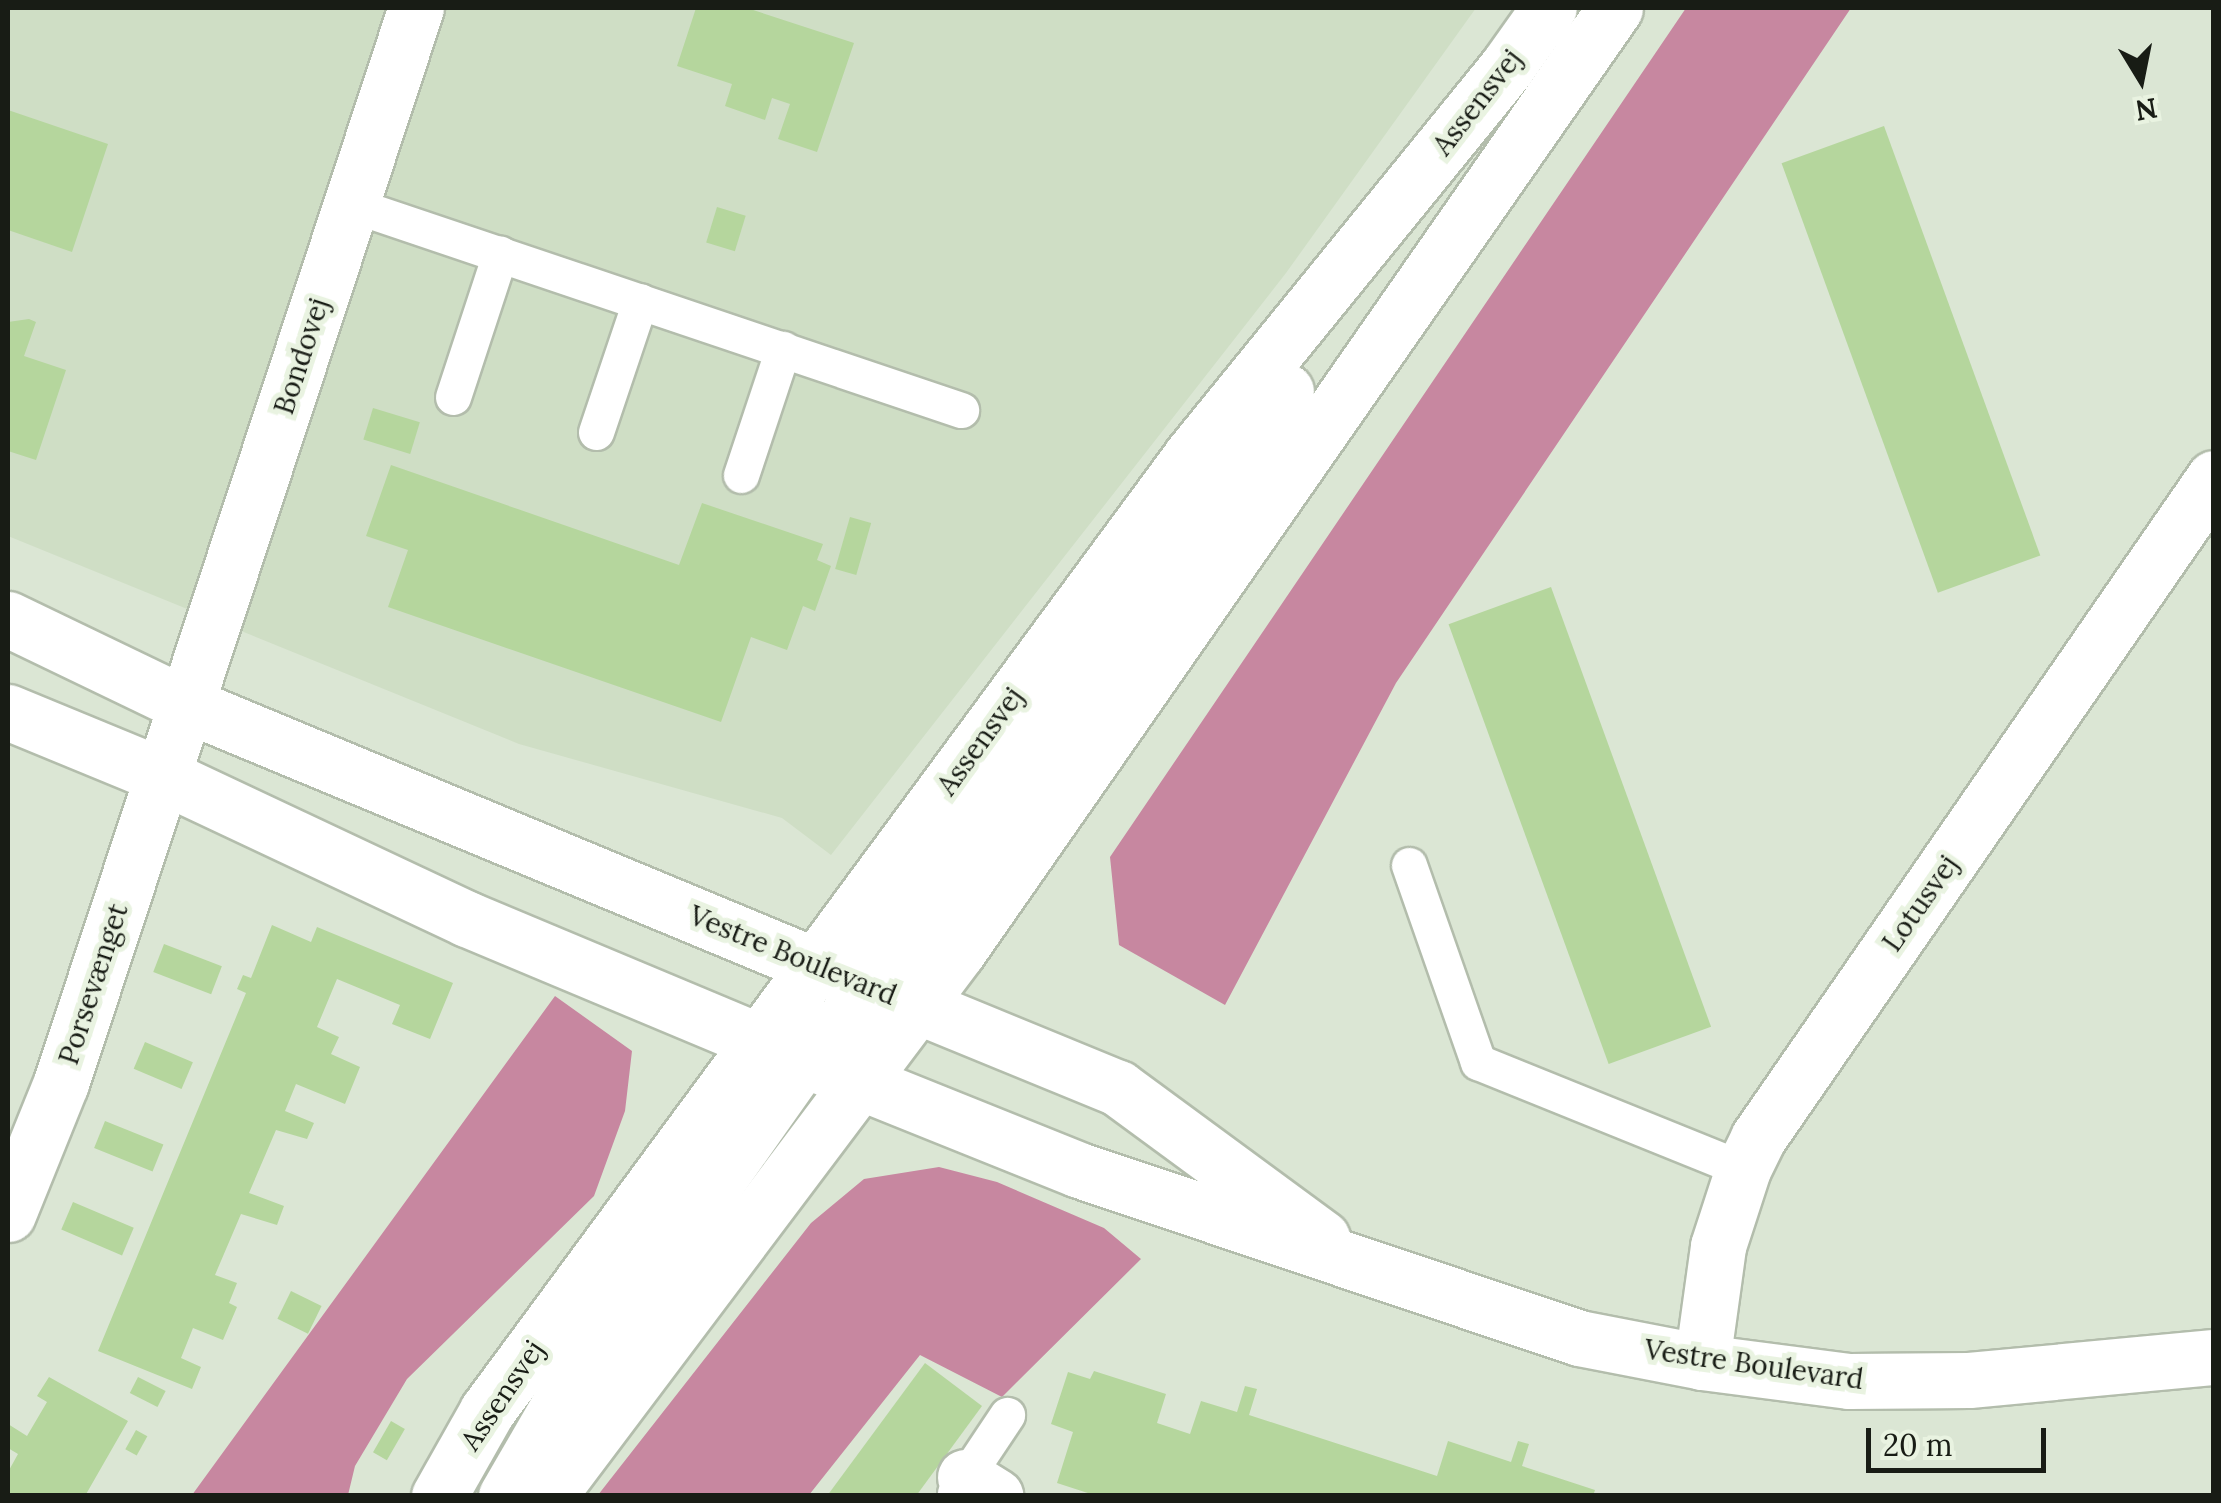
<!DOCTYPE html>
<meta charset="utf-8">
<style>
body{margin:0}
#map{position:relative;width:2221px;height:1503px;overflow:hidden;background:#dbe6d4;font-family:Lora,serif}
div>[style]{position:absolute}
.built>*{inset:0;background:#cfdec5}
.forest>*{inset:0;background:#c787a0}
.building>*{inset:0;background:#b5d69d;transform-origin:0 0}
.roads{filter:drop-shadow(2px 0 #b3bdac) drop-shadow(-2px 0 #b3bdac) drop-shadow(0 2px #b3bdac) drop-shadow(0 -2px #b3bdac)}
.lane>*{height:35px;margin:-17.5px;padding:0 17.5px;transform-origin:17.5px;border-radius:17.5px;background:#fff}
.street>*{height:55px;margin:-27.5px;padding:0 27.5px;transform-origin:27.5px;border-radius:27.5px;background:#fff}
.secondary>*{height:55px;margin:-27.5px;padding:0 27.5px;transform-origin:27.5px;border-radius:27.5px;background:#fff}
span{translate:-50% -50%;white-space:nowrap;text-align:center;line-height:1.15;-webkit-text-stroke:10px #e9f3e1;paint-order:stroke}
.street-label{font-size:28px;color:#181c15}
.frame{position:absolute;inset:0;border:10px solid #181c15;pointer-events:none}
.north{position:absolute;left:2091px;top:30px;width:100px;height:100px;-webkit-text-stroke:8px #e9f3e1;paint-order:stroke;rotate:170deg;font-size:28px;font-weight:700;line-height:40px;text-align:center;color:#181c15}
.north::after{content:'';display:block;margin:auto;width:35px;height:45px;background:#181c15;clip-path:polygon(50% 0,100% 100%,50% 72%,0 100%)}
.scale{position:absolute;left:1866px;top:1428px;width:180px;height:45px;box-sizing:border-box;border:5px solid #181c15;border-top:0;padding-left:12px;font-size:30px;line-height:35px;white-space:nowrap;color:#181c15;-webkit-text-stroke:8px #e9f3e1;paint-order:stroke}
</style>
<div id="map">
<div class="built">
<div style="clip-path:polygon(8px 8px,1476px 8px,1286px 273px,831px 855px,782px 818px,519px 744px,8px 536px)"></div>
</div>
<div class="forest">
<div style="clip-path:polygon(1686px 8px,1851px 8px,1396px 683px,1225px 1005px,1119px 945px,1110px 857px)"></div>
<div style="clip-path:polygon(555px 996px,632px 1051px,625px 1111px,594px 1196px,407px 1379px,355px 1466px,348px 1495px,192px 1495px)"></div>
<div style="clip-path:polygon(939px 1167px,997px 1182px,1104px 1228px,1141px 1259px,1002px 1397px,920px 1355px,809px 1495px,598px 1495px,811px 1223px,864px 1179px)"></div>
</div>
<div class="building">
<div style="clip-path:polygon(696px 8px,747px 8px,854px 43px,817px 152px,778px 139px,790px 104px,772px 98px,765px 120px,725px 106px,732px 84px,677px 66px)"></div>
<div style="clip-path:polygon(8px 110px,108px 144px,72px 252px,8px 230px)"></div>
<div style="left:1884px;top:126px;width:457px;height:109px;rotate:70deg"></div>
<div style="left:717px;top:207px;width:30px;height:37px;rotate:17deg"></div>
<div style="clip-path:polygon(29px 319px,36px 322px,24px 356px,66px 370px,36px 460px,8px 451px,8px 322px)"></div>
<div style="left:373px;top:408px;width:49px;height:33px;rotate:17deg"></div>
<div style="clip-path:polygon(391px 465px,679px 565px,702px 503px,823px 544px,817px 560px,831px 566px,815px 611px,803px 606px,787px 650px,751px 637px,721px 722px,388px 607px,408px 550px,366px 536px)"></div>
<div style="left:850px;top:517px;width:22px;height:54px;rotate:16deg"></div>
<div style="left:1551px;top:587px;width:468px;height:109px;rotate:70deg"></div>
<div style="clip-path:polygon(272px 925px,311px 942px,317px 927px,453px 983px,430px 1039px,392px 1024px,400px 1005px,337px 979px,317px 1027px,339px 1037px,331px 1054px,360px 1067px,345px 1104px,296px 1084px,285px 1111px,314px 1123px,307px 1139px,276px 1130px,249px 1193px,284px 1206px,277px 1225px,241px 1214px,215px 1275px,237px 1283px,229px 1303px,237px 1307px,223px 1340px,193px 1328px,181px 1358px,201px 1367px,192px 1389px,98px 1351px,246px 993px,237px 989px,243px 975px,251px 978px)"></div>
<div style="left:164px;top:944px;width:62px;height:30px;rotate:21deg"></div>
<div style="left:145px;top:1042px;width:52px;height:29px;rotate:23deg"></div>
<div style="left:105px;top:1121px;width:63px;height:29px;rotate:22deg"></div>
<div style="left:73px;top:1202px;width:66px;height:30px;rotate:23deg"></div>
<div style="left:291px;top:1291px;width:34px;height:31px;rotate:26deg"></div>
<div style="clip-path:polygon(925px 1363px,982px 1406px,916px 1496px,827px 1496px)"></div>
<div style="clip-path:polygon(1094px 1371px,1166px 1394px,1157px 1423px,1190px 1434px,1201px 1401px,1237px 1412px,1245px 1386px,1257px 1389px,1249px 1415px,1437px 1476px,1448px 1441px,1511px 1462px,1518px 1441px,1529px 1444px,1522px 1466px,1595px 1490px,1593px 1496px,1097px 1496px,1057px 1483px,1073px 1432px,1051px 1424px,1068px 1372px,1090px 1379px)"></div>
<div style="clip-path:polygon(49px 1377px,128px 1421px,85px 1496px,8px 1496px,8px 1472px,18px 1454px,8px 1448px,8px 1424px,27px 1436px,47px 1402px,37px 1396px)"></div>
<div style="left:138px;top:1377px;width:31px;height:18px;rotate:27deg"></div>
<div style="left:391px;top:1421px;width:16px;height:36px;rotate:30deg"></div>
<div style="left:136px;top:1430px;width:13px;height:22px;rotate:29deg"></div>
</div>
<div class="roads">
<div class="lane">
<div style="left:350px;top:204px;width:645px;rotate:18.63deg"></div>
<div style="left:453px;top:397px;width:151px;rotate:-71.8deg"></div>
<div style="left:596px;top:432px;width:138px;rotate:-71.4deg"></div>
<div style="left:741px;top:475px;width:133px;rotate:-71.6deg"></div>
<div style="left:1409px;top:865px;width:209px;rotate:70.7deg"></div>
<div style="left:1478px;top:1062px;width:286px;rotate:22deg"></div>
<div style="left:955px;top:1493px;width:94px;rotate:-56.3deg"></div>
</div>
<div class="street">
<div style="left:8px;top:619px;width:196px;rotate:25.7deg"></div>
<div style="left:185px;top:704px;width:681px;rotate:22.54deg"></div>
<div style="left:8px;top:712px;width:165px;rotate:22.4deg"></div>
<div style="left:161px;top:775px;width:338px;rotate:25.2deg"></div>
<div style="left:467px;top:919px;width:316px;rotate:22.7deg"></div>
<div style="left:8px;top:1214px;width:141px;rotate:-68deg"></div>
<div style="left:61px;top:1083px;width:1132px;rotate:-71.73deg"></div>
<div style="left:1702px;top:1362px;width:117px;rotate:-82.1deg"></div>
<div style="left:1718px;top:1246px;width:81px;rotate:-72deg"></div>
<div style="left:1743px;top:1169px;width:34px;rotate:-64deg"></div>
<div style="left:1758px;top:1138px;width:802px;rotate:-55.36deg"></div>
<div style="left:965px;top:1477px;width:36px;rotate:32deg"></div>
</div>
<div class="secondary">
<div style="left:886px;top:993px;width:251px;rotate:22.3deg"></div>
<div style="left:1118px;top:1088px;width:253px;rotate:36.3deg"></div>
<div style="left:758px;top:1041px;width:346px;rotate:21.9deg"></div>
<div style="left:1079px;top:1170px;width:527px;rotate:18.57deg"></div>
<div style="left:1579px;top:1338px;width:125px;rotate:11deg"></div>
<div style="left:1702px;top:1362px;width:148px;rotate:7.4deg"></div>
<div style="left:1849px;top:1381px;width:120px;rotate:-0.5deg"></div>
<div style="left:1969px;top:1380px;width:246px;rotate:-5.4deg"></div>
<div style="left:859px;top:1081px;width:25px;rotate:-119deg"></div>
<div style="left:847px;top:1059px;width:49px;rotate:-86.5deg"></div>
<div style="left:850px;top:1010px;width:757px;rotate:-54.84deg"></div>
<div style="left:439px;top:1496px;width:98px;rotate:-60.5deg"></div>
<div style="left:487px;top:1411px;width:1186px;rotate:-53.6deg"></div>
<div style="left:1191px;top:456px;width:501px;rotate:-50.91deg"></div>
<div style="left:1507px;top:67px;width:72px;rotate:-54.6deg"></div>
<div style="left:506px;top:1496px;width:102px;rotate:-59.9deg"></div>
<div style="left:557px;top:1408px;width:464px;rotate:-54.8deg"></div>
<div style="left:548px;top:1496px;width:682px;rotate:-53.05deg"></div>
<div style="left:958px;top:951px;width:1149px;rotate:-55.13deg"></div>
</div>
</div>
<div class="street-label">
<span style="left:1477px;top:102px;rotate:-52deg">Assensvej</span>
<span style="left:301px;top:356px;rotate:-72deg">Bondovej</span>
<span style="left:980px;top:741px;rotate:-54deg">Assensvej</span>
<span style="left:1920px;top:903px;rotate:-55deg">Lotusvej</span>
<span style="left:793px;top:955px;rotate:22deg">Vestre Boulevard</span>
<span style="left:93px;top:984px;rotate:-72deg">Porsevænget</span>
<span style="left:1754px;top:1364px;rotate:8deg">Vestre Boulevard</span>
<span style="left:502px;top:1395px;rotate:-56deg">Assensvej</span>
</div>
<div class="frame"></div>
<div class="north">N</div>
<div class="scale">20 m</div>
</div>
